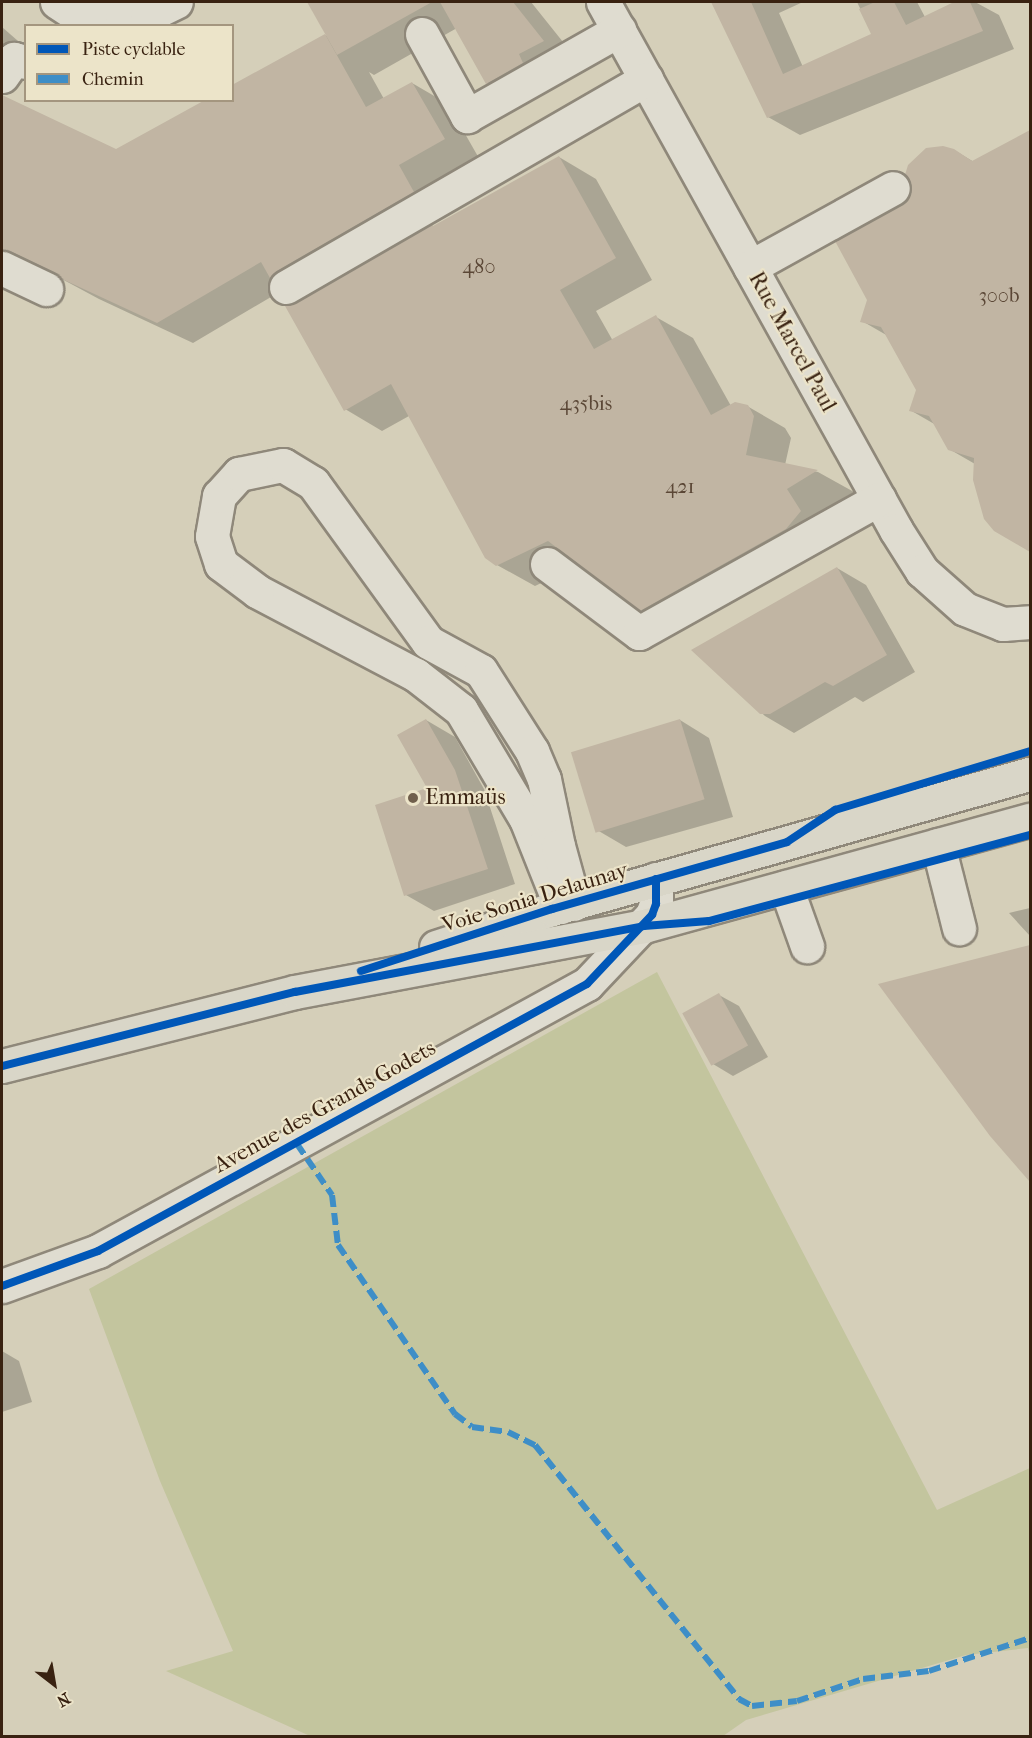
<!DOCTYPE html>
<meta charset="utf-8">
<style>
body{margin:0}
#map{position:relative;width:1032px;height:1738px;overflow:hidden;background:#d5cfb9;font-family:"IM FELL French Canon",serif}
div>[style]{position:absolute}
.green>*{inset:0;background:#c3c59e}
.shadow>*{inset:0;background:#0003}
.building>*{inset:0;background:#c1b5a3;transform-origin:0 0}
.roads{filter:drop-shadow(2px 0 #8f887a) drop-shadow(-2px 0 #8f887a) drop-shadow(0 2px #8f887a) drop-shadow(0 -2px #8f887a)}
.minor>*{height:33px;margin:-16.5px;padding:0 16.5px;transform-origin:16.5px;border-radius:16.5px;background:#dfdcd0}
.major>*{height:33px;margin:-16.5px;padding:0 16.5px;transform-origin:16.5px;border-radius:16.5px;background:#d9d6c8}
.quiet>*{height:6px;margin-top:-3px;transform-origin:0;background:repeating-linear-gradient(90deg,#3e8ec7 0 12px,transparent 0 18px)}
.cycleway>*{height:8px;margin:-4px;padding:0 4px;transform-origin:4px;border-radius:4px;background:#0057b8}
.dots>*{width:16px;height:16px;translate:-50% -50%;box-sizing:border-box;border:3px solid #ece4c9;border-radius:50%}
span{translate:-50% -50%;white-space:nowrap;text-align:center;line-height:1.15;-webkit-text-stroke:4.5px #ece4c9;paint-order:stroke}
.number-label{font-size:20px;color:#5b4736}
.number-label span{-webkit-text-stroke-width:0}
.street-label{font-size:22px;color:#392211}
.poi-label{font-size:22px;color:#392211}
.left{translate:0 -50%;text-align:left}
.frame{position:absolute;inset:0;border:3px solid #392211;pointer-events:none}
.legend{position:absolute;left:24px;top:24px;width:210px;height:78px;box-sizing:border-box;background:#ece4c9;border:2px solid #a4967f;margin:0;padding:8px 10px;list-style:none;font-size:18px;color:#392211}
.legend li{display:flex;align-items:center;gap:12px;height:30px}
.legend b{width:30px;border:2px solid #a4967f}
.north{position:absolute;left:24px;top:1654px;width:60px;height:60px;-webkit-text-stroke:4px #ece4c9;paint-order:stroke;rotate:149deg;font-size:16px;font-weight:700;line-height:24px;text-align:center;color:#392211}
.north::after{content:'';display:block;margin:auto;width:21px;height:27px;background:#392211;clip-path:polygon(50% 0,100% 100%,50% 72%,0 100%)}
</style>
<div id="map">
<div class="green">
<div style="clip-path:polygon(657px 972px,937px 1510px,1030px 1468px,1030px 1656px,1028px 1648px,966px 1655px,746px 1720px,723px 1736px,310px 1736px,166px 1671px,233px 1651px,160px 1481px,89px 1289px)"></div>
</div>
<div class="shadow">
<div style="clip-path:polygon(310px 2px,531px 2px,579px 62px,554px 75px,559px 83px,523px 103px,487px 83px,457px 28px,374px 75px,369px 72px,384px 99px,412px 83px,448px 104px,480px 160px,306px 297px,288px 287px,193px 343px,99px 299px,47px 271px,34px 270px,2px 255px,2px 96px,116px 151px,232px 100px,325px 35px,330px 38px)"></div>
<div style="clip-path:polygon(713px 2px,803px 2px,779px 13px,803px 67px,873px 35px,857px 2px,917px 2px,925px 17px,958px 2px,975px 2px,999px 15px,1014px 49px,800px 135px,768px 117px)"></div>
<div style="clip-path:polygon(2px 27px,26px 48px,2px 80px)"></div>
<div style="clip-path:polygon(1030px 131px,1030px 551px,995px 530px,975px 464px,949px 449px,936px 425px,910px 410px,917px 390px,888px 336px,862px 321px,910px 199px,954px 150px,974px 162px)"></div>
<div style="clip-path:polygon(559px 157px,596px 179px,652px 280px,596px 311px,613px 341px,656px 317px,693px 338px,731px 406px,747px 406px,785px 428px,791px 438px,785px 465px,818px 472px,854px 492px,824px 510px,837px 533px,823px 550px,679px 631px,641px 609px,581px 564px,535px 586px,497px 565px,409px 416px,382px 431px,345px 409px,296px 305px)"></div>
<div style="clip-path:polygon(837px 568px,866px 585px,915px 672px,863px 702px,855px 697px,794px 733px,765px 716px,693px 651px)"></div>
<div style="clip-path:polygon(426px 720px,455px 737px,484px 789px,515px 884px,434px 911px,406px 895px,429px 789px)"></div>
<div style="clip-path:polygon(680px 720px,709px 738px,733px 817px,626px 847px,597px 830px)"></div>
<div style="clip-path:polygon(1030px 908px,1030px 936px,1009px 913px)"></div>
<div style="clip-path:polygon(1030px 947px,1030px 1180px,991px 1135px,881px 985px)"></div>
<div style="clip-path:polygon(719px 995px,739px 1006px,768px 1057px,733px 1076px,713px 1064px)"></div>
<div style="clip-path:polygon(2px 1351px,19px 1361px,32px 1402px,2px 1412px)"></div>
</div>
<div class="building">
<div style="clip-path:polygon(307px 2px,432px 2px,337px 55px)"></div>
<div style="clip-path:polygon(440px 2px,513px 2px,544px 41px,519px 54px,523px 63px,486px 84px)"></div>
<div style="clip-path:polygon(711px 2px,751px 2px,783px 74px,871px 34px,859px 9px,875px 2px,894px 2px,906px 25px,954px 2px,970px 2px,983px 31px,767px 118px)"></div>
<div style="clip-path:polygon(325px 34px,366px 107px,412px 82px,445px 139px,399px 165px,414px 192px,277px 271px,270px 278px,261px 262px,157px 323px,62px 279px,54px 272px,10px 251px,2px 249px,2px 95px,116px 149px,205px 100px,232px 100px,232px 85px)"></div>
<div style="clip-path:polygon(1030px 130px,1030px 552px,994px 531px,984px 519px,973px 480px,974px 458px,948px 450px,929px 416px,909px 411px,916px 390px,881px 327px,860px 322px,867px 300px,835px 241px,909px 198px,912px 188px,905px 175px,908px 165px,926px 148px,943px 146px,954px 149px,972px 161px)"></div>
<div style="clip-path:polygon(559px 156px,616px 258px,560px 290px,594px 349px,656px 315px,711px 415px,735px 402px,748px 405px,754px 416px,746px 455px,818px 470px,787px 489px,801px 511px,786px 529px,640px 611px,548px 541px,496px 566px,485px 558px,391px 384px,344px 411px,285px 306px,295px 303px,432px 224px,433px 226px)"></div>
<div style="clip-path:polygon(837px 567px,887px 655px,833px 686px,825px 682px,770px 714px,760px 714px,691px 650px)"></div>
<div style="clip-path:polygon(426px 719px,455px 770px,488px 869px,404px 896px,375px 805px,427px 788px,397px 735px)"></div>
<div style="left:680px;top:719px;width:84px;height:114px;rotate:73deg"></div>
<div style="clip-path:polygon(1030px 945px,1030px 1182px,990px 1136px,878px 984px)"></div>
<div style="left:719px;top:993px;width:60px;height:42px;rotate:61deg"></div>
</div>
<div class="roads">
<div class="minor">
<div style="left:57px;top:2px;width:20px;rotate:33deg"></div>
<div style="left:74px;top:13px;width:48px;rotate:7.1deg"></div>
<div style="left:122px;top:19px;width:25px;rotate:-7deg"></div>
<div style="left:147px;top:16px;width:32px;rotate:-26deg"></div>
<div style="left:603px;top:2px;width:604px;rotate:60.97deg"></div>
<div style="left:896px;top:530px;width:49px;rotate:57.6deg"></div>
<div style="left:922px;top:571px;width:57px;rotate:41.5deg"></div>
<div style="left:965px;top:609px;width:41px;rotate:21.5deg"></div>
<div style="left:1003px;top:624px;width:27px;rotate:-4deg"></div>
<div style="left:422px;top:34px;width:94px;rotate:61.2deg"></div>
<div style="left:467px;top:116px;width:175px;rotate:-29.5deg"></div>
<div style="left:2px;top:76px;width:21px;rotate:-55deg"></div>
<div style="left:14px;top:59px;width:12px;rotate:14deg"></div>
<div style="left:750px;top:267px;width:163px;rotate:-28.9deg"></div>
<div style="left:2px;top:268px;width:49px;rotate:25.5deg"></div>
<div style="left:286px;top:287px;width:416px;rotate:-30deg"></div>
<div style="left:547px;top:564px;width:115px;rotate:36.9deg"></div>
<div style="left:639px;top:633px;width:275px;rotate:-29.2deg"></div>
<div style="left:938px;top:845px;width:86px;rotate:75.8deg"></div>
<div style="left:786px;top:887px;width:63px;rotate:70.4deg"></div>
<div style="left:561px;top:907px;width:95px;rotate:-111.7deg"></div>
<div style="left:526px;top:819px;width:127px;rotate:-120.8deg"></div>
<div style="left:461px;top:710px;width:57px;rotate:-142.1deg"></div>
<div style="left:416px;top:675px;width:180px;rotate:-152.2deg"></div>
<div style="left:257px;top:591px;width:45px;rotate:-143.1deg"></div>
<div style="left:221px;top:564px;width:29px;rotate:-108deg"></div>
<div style="left:212px;top:536px;width:41px;rotate:-80.1deg"></div>
<div style="left:219px;top:496px;width:30px;rotate:-48deg"></div>
<div style="left:239px;top:474px;width:45px;rotate:-11.6deg"></div>
<div style="left:283px;top:465px;width:35px;rotate:31deg"></div>
<div style="left:313px;top:483px;width:196px;rotate:54.1deg"></div>
<div style="left:428px;top:642px;width:60px;rotate:28.7deg"></div>
<div style="left:481px;top:671px;width:95px;rotate:57.5deg"></div>
<div style="left:532px;top:751px;width:30px;rotate:67deg"></div>
<div style="left:544px;top:779px;width:68px;rotate:78.2deg"></div>
<div style="left:558px;top:846px;width:60px;rotate:74.6deg"></div>
<div style="left:2px;top:1286px;width:102px;rotate:-20deg"></div>
<div style="left:98px;top:1251px;width:557px;rotate:-28.64deg"></div>
<div style="left:587px;top:984px;width:95px;rotate:-46.7deg"></div>
<div style="left:652px;top:915px;width:12px;rotate:-70deg"></div>
<div style="left:656px;top:904px;width:25px;rotate:-90deg"></div>
</div>
<div class="major">
<div style="left:436px;top:947px;width:122px;rotate:-18.1deg"></div>
<div style="left:552px;top:909px;width:497px;rotate:-15.8deg"></div>
<div style="left:2px;top:1066px;width:302px;rotate:-14.2deg"></div>
<div style="left:295px;top:992px;width:355px;rotate:-10.7deg"></div>
<div style="left:644px;top:926px;width:400px;rotate:-15.4deg"></div>
</div>
</div>
<div class="quiet">
<div style="left:297px;top:1144px;width:62px;rotate:55.5deg"></div>
<div style="left:332px;top:1195px;width:50px;rotate:83.2deg"></div>
<div style="left:338px;top:1245px;width:206px;rotate:55.3deg"></div>
<div style="left:455px;top:1414px;width:21px;rotate:37deg"></div>
<div style="left:472px;top:1427px;width:36px;rotate:8deg"></div>
<div style="left:508px;top:1432px;width:30px;rotate:26deg"></div>
<div style="left:535px;top:1445px;width:326px;rotate:51.2deg"></div>
<div style="left:739px;top:1699px;width:15px;rotate:28deg"></div>
<div style="left:752px;top:1706px;width:45px;rotate:-6.3deg"></div>
<div style="left:797px;top:1701px;width:70px;rotate:-18.4deg"></div>
<div style="left:863px;top:1679px;width:66px;rotate:-6.9deg"></div>
<div style="left:929px;top:1671px;width:106px;rotate:-18.1deg"></div>
</div>
<div class="cycleway">
<div style="left:361px;top:971px;width:201px;rotate:-18deg"></div>
<div style="left:552px;top:909px;width:244px;rotate:-15.9deg"></div>
<div style="left:787px;top:842px;width:58px;rotate:-33.7deg"></div>
<div style="left:835px;top:810px;width:204px;rotate:-16.8deg"></div>
<div style="left:2px;top:1066px;width:302px;rotate:-14.2deg"></div>
<div style="left:295px;top:992px;width:355px;rotate:-10.7deg"></div>
<div style="left:644px;top:926px;width:65px;rotate:-4.4deg"></div>
<div style="left:709px;top:921px;width:332px;rotate:-15deg"></div>
<div style="left:2px;top:1286px;width:102px;rotate:-20deg"></div>
<div style="left:98px;top:1251px;width:557px;rotate:-28.64deg"></div>
<div style="left:587px;top:984px;width:95px;rotate:-46.7deg"></div>
<div style="left:652px;top:915px;width:12px;rotate:-70deg"></div>
<div style="left:656px;top:904px;width:25px;rotate:-90deg"></div>
</div>
<div class="dots">
<div style="left:413px;top:798px;background:#705f4c"></div>
</div>
<div class="number-label">
<span style="left:479px;top:266px">480</span>
<span style="left:999px;top:295px">300b</span>
<span style="left:586px;top:403px">435bis</span>
<span style="left:680px;top:486px">421</span>
</div>
<div class="street-label">
<span style="left:792px;top:342px;rotate:61deg">Rue Marcel Paul</span>
<span style="left:535px;top:898px;rotate:-17deg">Voie Sonia Delaunay</span>
<span style="left:325px;top:1107px;rotate:-29deg">Avenue des Grands Godets</span>
</div>
<div class="poi-label">
<span class="left" style="left:425px;top:798px">Emmaüs</span>
</div>
<div class="frame"></div>
<ul class="legend">
<li><b style="height:8px;background:#0057b8"></b>Piste cyclable</li>
<li><b style="height:8px;background:#3e8ec7"></b>Chemin</li>
</ul>
<div class="north">N</div>
</div>
